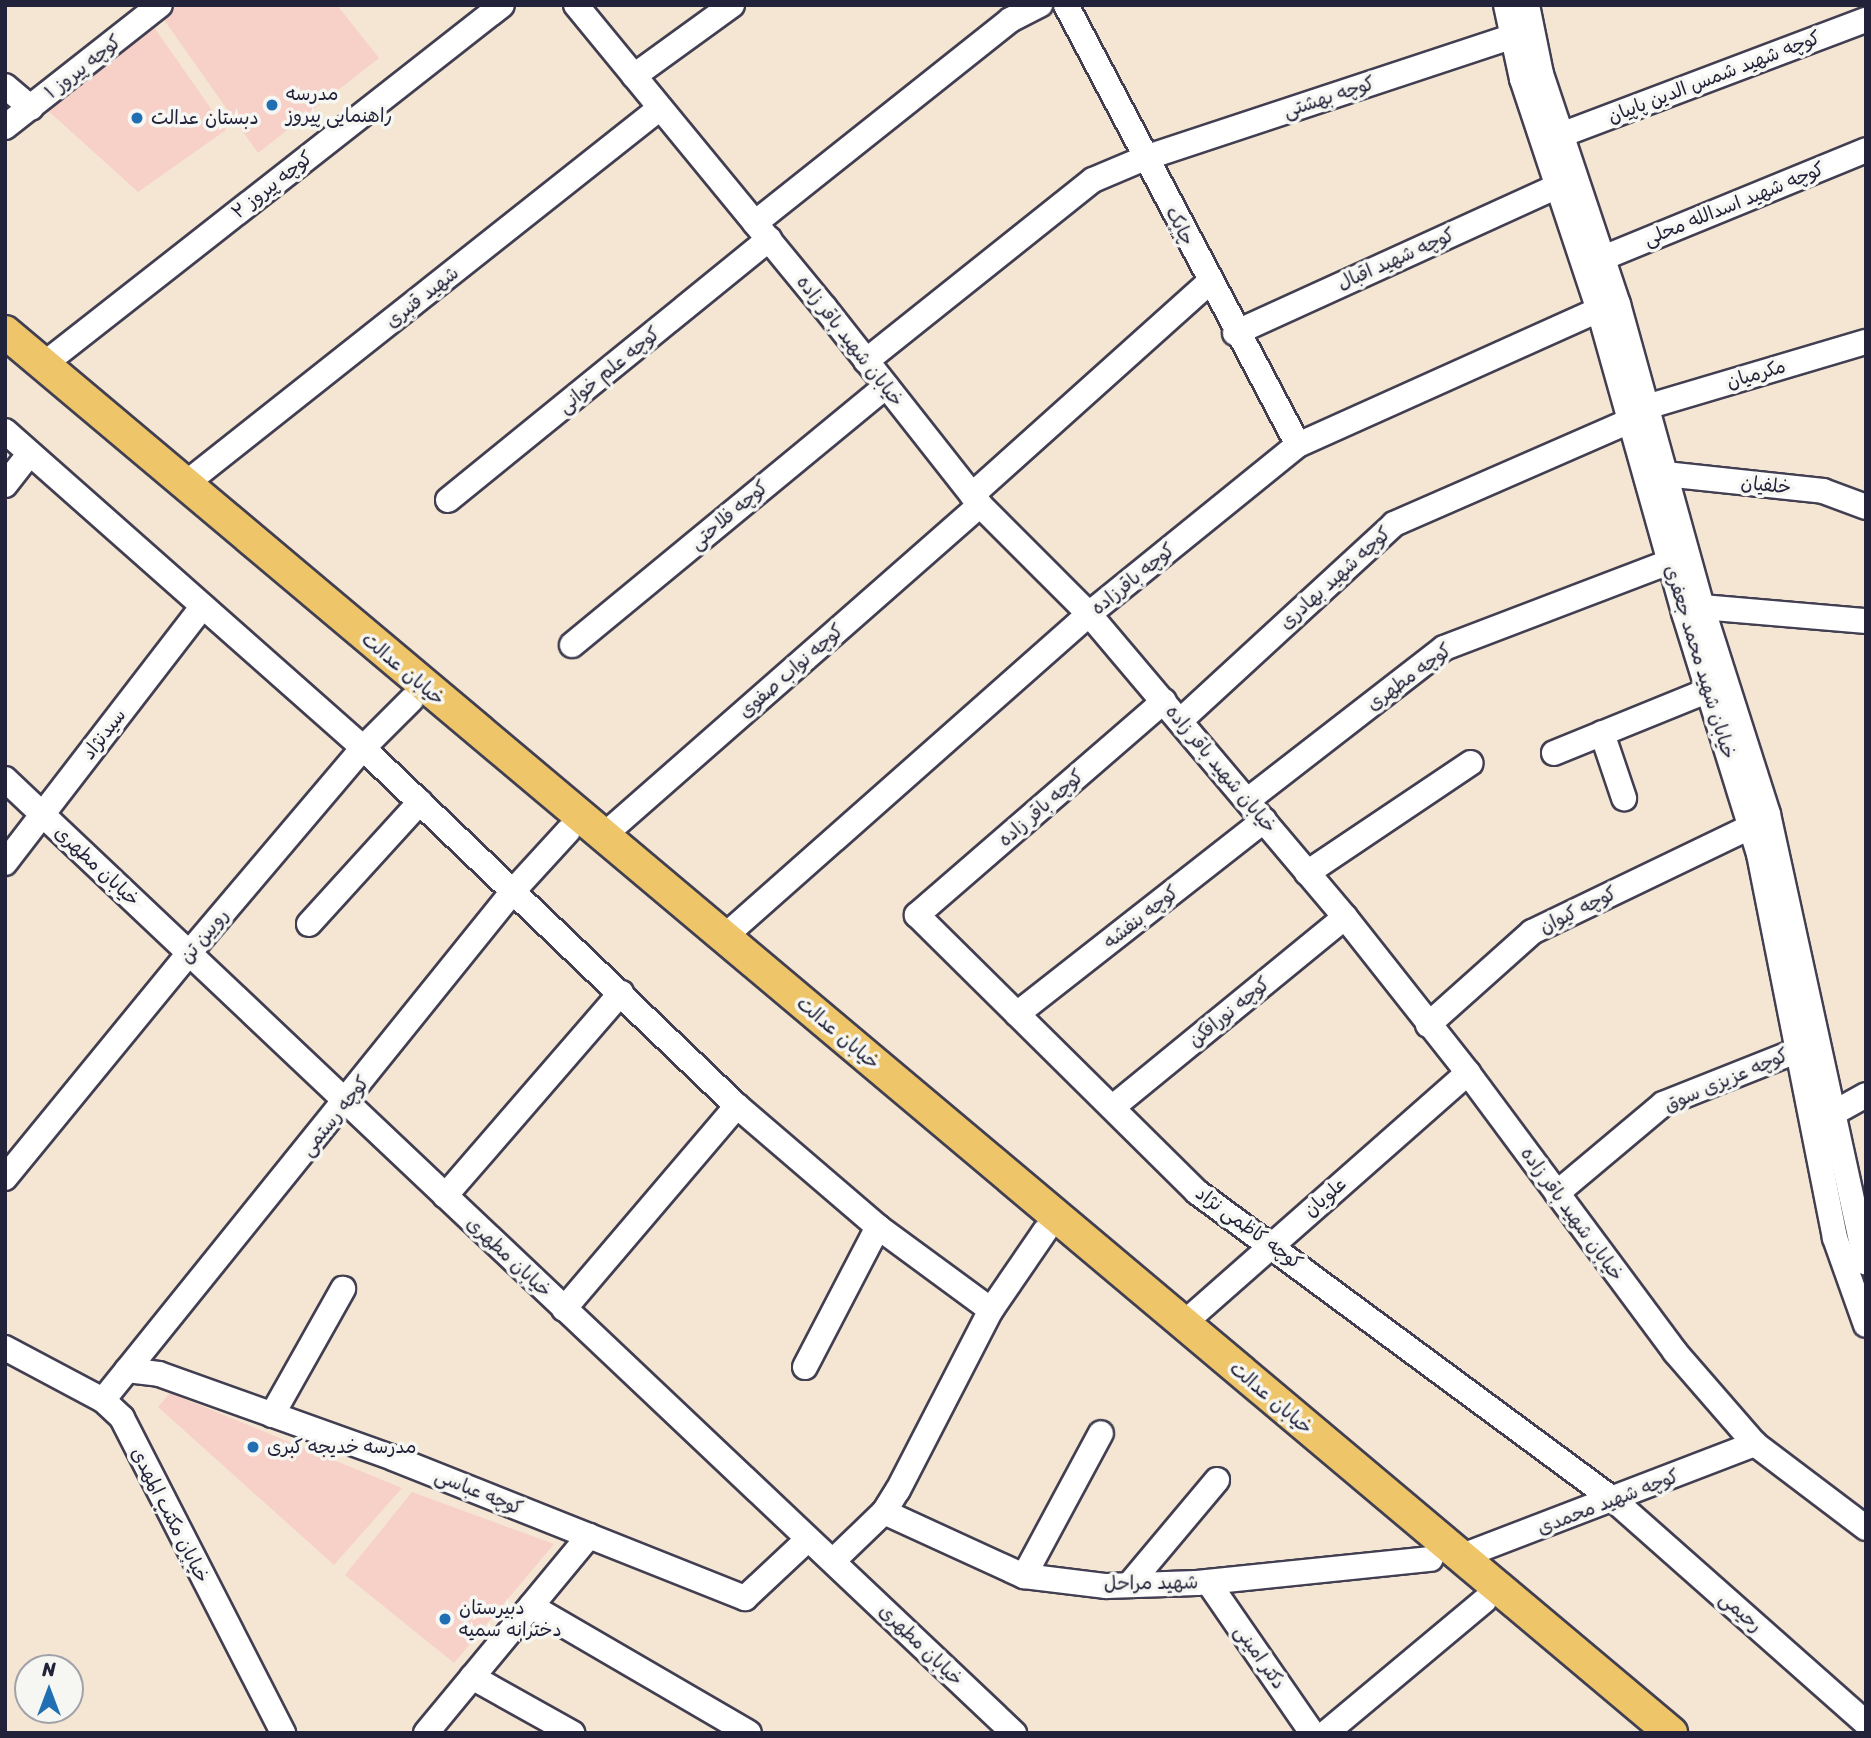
<!DOCTYPE html>
<meta charset="utf-8">
<style>
body{margin:0}
#map{position:relative;width:1871px;height:1738px;overflow:hidden;background:#f4e6d2;font-family:Sriracha,"Playpen Sans Arabic",sans-serif}
div>[style]{position:absolute}
.built>*{inset:0;background:#f7d1c8}
.roads{filter:drop-shadow(2px 0 #423f52) drop-shadow(-2px 0 #423f52) drop-shadow(0 2px #423f52) drop-shadow(0 -2px #423f52)}
.minor>*{height:24px;margin:-12px;padding:0 12px;transform-origin:12px;border-radius:12px;background:#fff}
.major>*{height:32px;margin:-16px;padding:0 16px;transform-origin:16px;border-radius:16px;background:#eec569}
.dots>*{width:19px;height:19px;translate:-50% -50%;box-sizing:border-box;border:4px solid #f6f6f2;border-radius:50%}
span{translate:-50% -50%;white-space:nowrap;text-align:center;line-height:1.15;-webkit-text-stroke:7px #f6f6f2;paint-order:stroke}
.street-label{font-size:19px;color:#22223b}
.poi-label{font-size:19px;color:#22223b}
.left{translate:0 -50%;text-align:left}
.frame{position:absolute;inset:0;border:7px solid #22223b;pointer-events:none}
.north{position:absolute;left:14px;top:1654px;width:70px;height:70px;box-sizing:border-box;background:#f6f6f2;border:2px solid #a1a1a9;border-radius:50%;rotate:0deg;font-size:19px;font-weight:700;line-height:28px;text-align:center;color:#22223b}
.north::after{content:'';display:block;margin:auto;width:24px;height:32px;background:#1f6fb2;clip-path:polygon(50% 0,100% 100%,50% 72%,0 100%)}
</style>
<div id="map">
<div class="built">
<div style="clip-path:polygon(177px 5px,337px 5px,379px 58px,258px 153px,162px 17px)"></div>
<div style="clip-path:polygon(151px 23px,226px 130px,138px 192px,44px 107px)"></div>
<div style="clip-path:polygon(170px 1393px,402px 1488px,334px 1565px,158px 1407px)"></div>
<div style="clip-path:polygon(412px 1492px,554px 1544px,454px 1663px,345px 1575px)"></div>
</div>
<div class="roads">
<div class="minor">
<div style="left:576px;top:5px;width:392px;rotate:50.6deg"></div>
<div style="left:825px;top:308px;width:251px;rotate:51.8deg"></div>
<div style="left:980px;top:505px;width:154px;rotate:45deg"></div>
<div style="left:1089px;top:614px;width:397px;rotate:49.8deg"></div>
<div style="left:1345px;top:917px;width:199px;rotate:51.7deg"></div>
<div style="left:1468px;top:1073px;width:347px;rotate:53.4deg"></div>
<div style="left:1675px;top:1352px;width:122px;rotate:49deg"></div>
<div style="left:1755px;top:1444px;width:139px;rotate:37.1deg"></div>
<div style="left:1066px;top:5px;width:497px;rotate:62.2deg"></div>
<div style="left:1506px;top:5px;width:76px;rotate:77.8deg"></div>
<div style="left:1522px;top:79px;width:243px;rotate:71.6deg"></div>
<div style="left:1599px;top:310px;width:315px;rotate:74.3deg"></div>
<div style="left:1684px;top:613px;width:252px;rotate:72.7deg"></div>
<div style="left:1759px;top:854px;width:391px;rotate:78.8deg"></div>
<div style="left:1835px;top:1238px;width:92px;rotate:70.4deg"></div>
<div style="left:1527px;top:5px;width:70px;rotate:78.5deg"></div>
<div style="left:1541px;top:74px;width:243px;rotate:71.5deg"></div>
<div style="left:1618px;top:304px;width:314px;rotate:74.5deg"></div>
<div style="left:1702px;top:607px;width:217px;rotate:72.3deg"></div>
<div style="left:1768px;top:814px;width:459px;rotate:77.7deg"></div>
<div style="left:634px;top:76px;width:121px;rotate:-35.9deg"></div>
<div style="left:5px;top:86px;width:34px;rotate:40deg"></div>
<div style="left:5px;top:127px;width:197px;rotate:-38.2deg"></div>
<div style="left:1561px;top:135px;width:326px;rotate:-20.7deg"></div>
<div style="left:755px;top:223px;width:326px;rotate:-38.5deg"></div>
<div style="left:1010px;top:20px;width:34px;rotate:-27deg"></div>
<div style="left:1603px;top:258px;width:284px;rotate:-22.3deg"></div>
<div style="left:1235px;top:333px;width:355px;rotate:-24.5deg"></div>
<div style="left:866px;top:361px;width:290px;rotate:-38.6deg"></div>
<div style="left:1093px;top:180px;width:56px;rotate:-22.9deg"></div>
<div style="left:1145px;top:158px;width:388px;rotate:-18.3deg"></div>
<div style="left:43px;top:365px;width:583px;rotate:-38.11deg"></div>
<div style="left:1646px;top:407px;width:229px;rotate:-16.5deg"></div>
<div style="left:5px;top:431px;width:478px;rotate:41.5deg"></div>
<div style="left:363px;top:748px;width:518px;rotate:43.75deg"></div>
<div style="left:737px;top:1106px;width:186px;rotate:40.6deg"></div>
<div style="left:878px;top:1227px;width:140px;rotate:36.3deg"></div>
<div style="left:1665px;top:474px;width:159px;rotate:6.1deg"></div>
<div style="left:1823px;top:491px;width:46px;rotate:20.4deg"></div>
<div style="left:5px;top:485px;width:39px;rotate:-52deg"></div>
<div style="left:184px;top:485px;width:607px;rotate:-38.38deg"></div>
<div style="left:972px;top:495px;width:319px;rotate:-41.9deg"></div>
<div style="left:448px;top:500px;width:414px;rotate:-39.1deg"></div>
<div style="left:1702px;top:607px;width:165px;rotate:4.9deg"></div>
<div style="left:572px;top:645px;width:407px;rotate:-39.5deg"></div>
<div style="left:1164px;top:701px;width:327px;rotate:139.1deg"></div>
<div style="left:917px;top:915px;width:394px;rotate:44.7deg"></div>
<div style="left:1197px;top:1192px;width:520px;rotate:36.47deg"></div>
<div style="left:1615px;top:1501px;width:335px;rotate:41.5deg"></div>
<div style="left:1180px;top:721px;width:291px;rotate:-42.6deg"></div>
<div style="left:1394px;top:524px;width:257px;rotate:-23.6deg"></div>
<div style="left:1602px;top:733px;width:69px;rotate:71.3deg"></div>
<div style="left:1554px;top:753px;width:167px;rotate:-22.1deg"></div>
<div style="left:5px;top:779px;width:1389px;rotate:43.4deg"></div>
<div style="left:1248px;top:800px;width:248px;rotate:-37.8deg"></div>
<div style="left:1444px;top:648px;width:241px;rotate:-20.9deg"></div>
<div style="left:603px;top:836px;width:502px;rotate:-41.28deg"></div>
<div style="left:5px;top:863px;width:324px;rotate:-52.4deg"></div>
<div style="left:1307px;top:873px;width:197px;rotate:-33.9deg"></div>
<div style="left:309px;top:924px;width:165px;rotate:-47.7deg"></div>
<div style="left:724px;top:937px;width:487px;rotate:-41.5deg"></div>
<div style="left:1089px;top:614px;width:269px;rotate:-39deg"></div>
<div style="left:1298px;top:445px;width:330px;rotate:-24.2deg"></div>
<div style="left:1017px;top:1014px;width:314px;rotate:-38.1deg"></div>
<div style="left:1428px;top:1025px;width:140px;rotate:-41.8deg"></div>
<div style="left:1532px;top:932px;width:242px;rotate:-25.7deg"></div>
<div style="left:1113px;top:1107px;width:300px;rotate:-39.3deg"></div>
<div style="left:1832px;top:1114px;width:39px;rotate:-29deg"></div>
<div style="left:5px;top:1178px;width:291px;rotate:-50.7deg"></div>
<div style="left:189px;top:953px;width:269px;rotate:-49.7deg"></div>
<div style="left:363px;top:748px;width:68px;rotate:-45deg"></div>
<div style="left:1557px;top:1193px;width:138px;rotate:-40deg"></div>
<div style="left:1663px;top:1104px;width:146px;rotate:-21.7deg"></div>
<div style="left:445px;top:1196px;width:269px;rotate:-49.1deg"></div>
<div style="left:564px;top:1309px;width:267px;rotate:-49.6deg"></div>
<div style="left:1183px;top:1324px;width:380px;rotate:-41.4deg"></div>
<div style="left:5px;top:1348px;width:111px;rotate:28deg"></div>
<div style="left:103px;top:1400px;width:26px;rotate:43deg"></div>
<div style="left:122px;top:1418px;width:354px;rotate:62.9deg"></div>
<div style="left:805px;top:1367px;width:158px;rotate:-62.5deg"></div>
<div style="left:127px;top:1370px;width:32px;rotate:7deg"></div>
<div style="left:159px;top:1374px;width:249px;rotate:19.7deg"></div>
<div style="left:393px;top:1458px;width:379px;rotate:21.7deg"></div>
<div style="left:745px;top:1598px;width:86px;rotate:-43.1deg"></div>
<div style="left:103px;top:1400px;width:655px;rotate:-51.14deg"></div>
<div style="left:514px;top:890px;width:80px;rotate:-47.5deg"></div>
<div style="left:272px;top:1415px;width:145px;rotate:-60.6deg"></div>
<div style="left:884px;top:1512px;width:154px;rotate:24.6deg"></div>
<div style="left:1024px;top:1576px;width:83px;rotate:7deg"></div>
<div style="left:1106px;top:1586px;width:91px;rotate:-1.9deg"></div>
<div style="left:1197px;top:1583px;width:235px;rotate:-5.9deg"></div>
<div style="left:1460px;top:1557px;width:316px;rotate:-21deg"></div>
<div style="left:833px;top:1561px;width:71px;rotate:-43.9deg"></div>
<div style="left:884px;top:1512px;width:26px;rotate:-58deg"></div>
<div style="left:898px;top:1490px;width:203px;rotate:-62.7deg"></div>
<div style="left:991px;top:1310px;width:96px;rotate:-55.6deg"></div>
<div style="left:1024px;top:1576px;width:162px;rotate:-61.7deg"></div>
<div style="left:1208px;top:1582px;width:183px;rotate:55.4deg"></div>
<div style="left:1129px;top:1585px;width:137px;rotate:-50deg"></div>
<div style="left:531px;top:1606px;width:252px;rotate:30.2deg"></div>
<div style="left:472px;top:1677px;width:115px;rotate:29.2deg"></div>
<div style="left:426px;top:1733px;width:256px;rotate:-50.4deg"></div>
<div style="left:1326px;top:1733px;width:206px;rotate:-39.9deg"></div>
</div>
<div class="major">
<div style="left:5px;top:332px;width:2177px;rotate:40.06deg"></div>
</div>
</div>
<div class="dots">
<div style="left:272px;top:105px;background:#1f6fb2"></div>
<div style="left:137px;top:118px;background:#1f6fb2"></div>
<div style="left:253px;top:1447px;background:#1f6fb2"></div>
<div style="left:445px;top:1619px;background:#1f6fb2"></div>
</div>
<div class="street-label">
<span style="left:83px;top:67px;rotate:-38deg">کوچه پیروز ۱</span>
<span style="left:1714px;top:77px;rotate:-21deg">کوچه شهید شمس الدین پاپیان</span>
<span style="left:1329px;top:97px;rotate:-18deg">کوچه بهشتی</span>
<span style="left:272px;top:185px;rotate:-38deg">کوچه پیروز ۲</span>
<span style="left:1734px;top:204px;rotate:-22deg">کوچه شهید اسدالله محلی</span>
<span style="left:1180px;top:226px;rotate:63deg">چابک</span>
<span style="left:1396px;top:259px;rotate:-24deg">کوچه شهید اقبال</span>
<span style="left:422px;top:297px;rotate:-38deg">شهید قنبری</span>
<span style="left:850px;top:341px;rotate:52deg">خیابان شهید باقر زاده</span>
<span style="left:609px;top:370px;rotate:-39deg">کوچه علم خوانی</span>
<span style="left:1756px;top:374px;rotate:-16deg">مکرمیان</span>
<span style="left:1766px;top:485px;rotate:6deg">خلفیان</span>
<span style="left:729px;top:515px;rotate:-40deg">کوچه فلاحتی</span>
<span style="left:1335px;top:578px;rotate:-42deg">کوچه شهید بهادری</span>
<span style="left:1133px;top:579px;rotate:-39deg">کوچه باقرزاده</span>
<span style="left:1700px;top:662px;rotate:73deg">خیابان شهید محمد جعفری</span>
<span style="left:403px;top:669px;rotate:40deg">خیابان عدالت</span>
<span style="left:791px;top:671px;rotate:-41deg">کوچه نواب صفوی</span>
<span style="left:1409px;top:677px;rotate:-36deg">کوچه مطهری</span>
<span style="left:104px;top:734px;rotate:-52deg">سیدنژاد</span>
<span style="left:1221px;top:769px;rotate:50deg">خیابان شهید باقر زاده</span>
<span style="left:1041px;top:808px;rotate:-41deg">کوچه باقر زاده</span>
<span style="left:97px;top:866px;rotate:43deg">خیابان مطهری</span>
<span style="left:1578px;top:910px;rotate:-26deg">کوچه کیوان</span>
<span style="left:1141px;top:917px;rotate:-38deg">کوچه بنفشه</span>
<span style="left:204px;top:936px;rotate:-50deg">رویین تن</span>
<span style="left:1229px;top:1012px;rotate:-39deg">کوچه نورافکن</span>
<span style="left:838px;top:1033px;rotate:40deg">خیابان عدالت</span>
<span style="left:1726px;top:1080px;rotate:-23deg">کوچه عزیزی سوق</span>
<span style="left:335px;top:1116px;rotate:-51deg">کوچه رستمی</span>
<span style="left:1325px;top:1197px;rotate:-41deg">علویان</span>
<span style="left:1572px;top:1214px;rotate:54deg">خیابان شهید باقر زاده</span>
<span style="left:1249px;top:1228px;rotate:36deg">کوچه کاظمی نژاد</span>
<span style="left:509px;top:1257px;rotate:43deg">خیابان مطهری</span>
<span style="left:1271px;top:1398px;rotate:40deg">خیابان عدالت</span>
<span style="left:479px;top:1492px;rotate:22deg">کوچه عباسی</span>
<span style="left:1608px;top:1502px;rotate:-21deg">کوچه شهید محمدی</span>
<span style="left:170px;top:1515px;rotate:63deg">خیابان مکتب المهدی</span>
<span style="left:1151px;top:1583px;rotate:-1deg">شهید مراحل</span>
<span style="left:1741px;top:1612px;rotate:42deg">رحیمی</span>
<span style="left:921px;top:1645px;rotate:44deg">خیابان مطهری</span>
<span style="left:1260px;top:1657px;rotate:55deg">دکتر امینی</span>
</div>
<div class="poi-label">
<span class="left" style="left:286px;top:105px">مدرسه<br>راهنمایی پیروز</span>
<span class="left" style="left:151px;top:118px">دبستان عدالت</span>
<span class="left" style="left:267px;top:1447px">مدرسه خدیجه کبری</span>
<span class="left" style="left:459px;top:1619px">دبیرستان<br>دخترانه سمیه</span>
</div>
<div class="frame"></div>
<div class="north">N</div>
</div>
